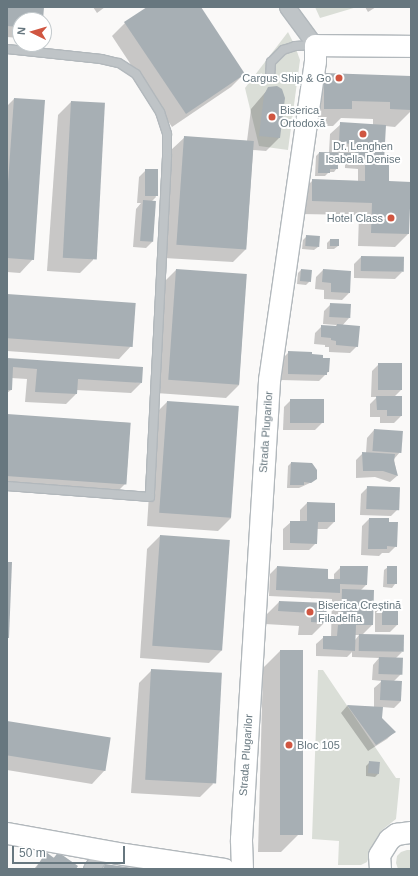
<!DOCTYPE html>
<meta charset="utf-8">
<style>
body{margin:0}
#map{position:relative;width:418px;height:876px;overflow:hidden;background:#faf9f8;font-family:Helvetica,sans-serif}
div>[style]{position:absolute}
.green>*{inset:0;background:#daded7}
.shadow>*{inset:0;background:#0003}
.building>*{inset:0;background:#a7afb4;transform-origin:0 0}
.roads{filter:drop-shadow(1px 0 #b2b8bc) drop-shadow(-1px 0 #b2b8bc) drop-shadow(0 1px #b2b8bc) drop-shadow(0 -1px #b2b8bc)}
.lane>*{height:8px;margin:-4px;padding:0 4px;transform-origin:4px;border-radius:4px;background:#bfc4c7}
.street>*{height:15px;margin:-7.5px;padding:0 7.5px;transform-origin:7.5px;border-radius:7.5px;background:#bfc4c7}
.secondary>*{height:21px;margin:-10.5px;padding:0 10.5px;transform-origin:10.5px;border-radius:10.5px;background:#fff}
.dots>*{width:11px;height:11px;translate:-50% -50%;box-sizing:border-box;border:2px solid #fff;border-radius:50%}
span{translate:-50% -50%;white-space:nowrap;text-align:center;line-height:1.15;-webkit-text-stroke:4px #fff;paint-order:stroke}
.poi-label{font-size:11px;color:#67777f}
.right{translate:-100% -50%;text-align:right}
.left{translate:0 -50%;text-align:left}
.street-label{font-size:11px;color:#67777f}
.frame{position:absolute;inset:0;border:8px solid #67777f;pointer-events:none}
.north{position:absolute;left:12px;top:12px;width:40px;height:40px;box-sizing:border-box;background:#fff;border:1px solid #c2c9cc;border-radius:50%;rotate:275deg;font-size:11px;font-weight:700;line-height:16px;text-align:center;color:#67777f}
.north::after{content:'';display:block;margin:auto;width:14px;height:18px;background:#d05641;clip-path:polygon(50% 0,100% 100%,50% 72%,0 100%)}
.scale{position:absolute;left:12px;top:846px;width:113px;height:18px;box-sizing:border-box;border:2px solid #67777f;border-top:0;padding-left:5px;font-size:12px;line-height:14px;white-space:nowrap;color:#67777f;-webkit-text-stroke:3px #fff;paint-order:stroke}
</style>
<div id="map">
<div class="green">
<div style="clip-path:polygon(315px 7px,357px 7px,320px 18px)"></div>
<div style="clip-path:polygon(288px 32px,295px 46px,300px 60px,288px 150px,259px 146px,245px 88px)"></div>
<div style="clip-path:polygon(318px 670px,323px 670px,396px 778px,400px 778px,396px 819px,382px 830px,375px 841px,367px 862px,361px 865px,338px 865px,339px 841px,312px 839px)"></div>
<div style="clip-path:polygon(407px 850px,411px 850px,411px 869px,398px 869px,396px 863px,397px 856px,401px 852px)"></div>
</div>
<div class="shadow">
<div style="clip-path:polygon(7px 7px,43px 7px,42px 20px,20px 20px,20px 38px,7px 37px)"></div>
<div style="clip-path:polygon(93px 7px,105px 7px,97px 13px)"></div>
<div style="clip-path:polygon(149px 7px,199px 7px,244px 74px,231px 87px,172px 127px,112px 36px,125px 23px)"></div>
<div style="clip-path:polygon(365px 7px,376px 7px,368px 12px)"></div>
<div style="clip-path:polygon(325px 74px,411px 77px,411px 111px,395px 127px,385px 126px,383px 160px,382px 162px,408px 234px,395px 247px,358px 246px,359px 215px,299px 214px,300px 193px,313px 180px,358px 181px,358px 169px,345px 168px,345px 164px,337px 163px,337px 168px,334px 172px,329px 172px,325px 176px,315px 176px,316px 156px,319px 153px,329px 153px,330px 134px,341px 124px,373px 126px,373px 119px,341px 118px,333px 126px,307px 126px,307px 92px)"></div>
<div style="clip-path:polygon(269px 88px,279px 138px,266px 151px,253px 150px,246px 249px,233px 262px,164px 258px,171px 150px,185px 137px,247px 141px,251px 109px)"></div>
<div style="clip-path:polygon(14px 99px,33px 259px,20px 273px,7px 272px,7px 106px)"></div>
<div style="clip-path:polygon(71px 102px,103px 104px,93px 260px,80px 273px,47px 271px,58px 115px)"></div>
<div style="clip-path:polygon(146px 170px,156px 197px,151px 202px,153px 241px,146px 248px,133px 247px,136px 209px,141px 203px,137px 203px,139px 177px)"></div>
<div style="clip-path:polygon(307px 236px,318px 247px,314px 250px,302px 249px,303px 240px)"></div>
<div style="clip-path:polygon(330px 240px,338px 246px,334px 249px,327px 249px,327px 243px)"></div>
<div style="clip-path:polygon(361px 257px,402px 272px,395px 279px,354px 278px,354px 264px)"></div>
<div style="clip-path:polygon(176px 270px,246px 275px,239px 385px,226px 398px,156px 393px,163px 283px)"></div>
<div style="clip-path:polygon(301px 270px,310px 271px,309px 282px,306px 285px,297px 284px,298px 273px)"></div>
<div style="clip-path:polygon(323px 270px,349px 293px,342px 300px,324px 299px,324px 290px,315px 289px,316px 277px)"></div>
<div style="clip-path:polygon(7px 295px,132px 345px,119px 359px,7px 351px)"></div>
<div style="clip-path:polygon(331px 304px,349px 318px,341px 327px,357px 346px,350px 353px,329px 352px,329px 347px,325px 347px,325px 345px,314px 344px,315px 333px,322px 326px,336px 326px,336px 325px,323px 324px,324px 311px)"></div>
<div style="clip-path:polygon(289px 352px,322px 359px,328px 372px,319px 381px,281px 380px,282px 359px)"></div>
<div style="clip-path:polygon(7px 359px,141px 383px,131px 393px,76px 390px,76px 394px,66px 404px,25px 402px,27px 379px,11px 378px,11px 390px,7px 393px)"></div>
<div style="clip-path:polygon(379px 364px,401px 390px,394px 397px,401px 416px,394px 423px,380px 423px,380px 417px,370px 417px,370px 404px,377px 397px,371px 397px,372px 371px)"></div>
<div style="clip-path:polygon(291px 400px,322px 423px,315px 430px,283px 430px,284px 407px)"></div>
<div style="clip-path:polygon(167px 402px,231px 518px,218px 531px,147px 526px,154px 415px)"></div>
<div style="clip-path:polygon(7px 415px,130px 423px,126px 483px,113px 496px,7px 489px)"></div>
<div style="clip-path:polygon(374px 430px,400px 452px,394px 459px,397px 476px,390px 482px,375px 477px,356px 478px,356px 460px,363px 453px,366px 453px,367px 438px)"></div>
<div style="clip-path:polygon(291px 463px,312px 482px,299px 488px,287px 488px,288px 466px)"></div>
<div style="clip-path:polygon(368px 487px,398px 509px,391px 516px,360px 515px,361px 494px)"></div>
<div style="clip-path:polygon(307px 503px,334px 522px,327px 529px,317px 529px,316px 543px,309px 550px,283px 550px,283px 529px,291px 522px,300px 522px,300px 510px)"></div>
<div style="clip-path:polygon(369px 519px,396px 546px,389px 553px,382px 553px,379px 556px,361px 555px,362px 526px)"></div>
<div style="clip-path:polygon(160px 536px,222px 650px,209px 663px,140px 658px,147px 549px)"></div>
<div style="clip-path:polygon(evenodd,277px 567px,334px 580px,334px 574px,341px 567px,366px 585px,360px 591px,372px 625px,362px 635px,402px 652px,396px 658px,401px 674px,394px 681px,401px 701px,394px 708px,382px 707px,381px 718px,394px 732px,387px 739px,368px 751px,341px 713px,347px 706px,374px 707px,374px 688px,382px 681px,372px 680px,373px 665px,379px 658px,352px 657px,352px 652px,347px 657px,316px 656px,316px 644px,324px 637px,331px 637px,332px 599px,269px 596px,270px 574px,277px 567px,355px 635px,359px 635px,355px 640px,355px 635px)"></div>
<div style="clip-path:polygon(388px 567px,395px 584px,392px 588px,383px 587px,384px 570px)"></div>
<div style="clip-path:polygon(279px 602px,326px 604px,325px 622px,312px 635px,298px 635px,299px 626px,265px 624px,266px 615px)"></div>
<div style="clip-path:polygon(382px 603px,397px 625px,390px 632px,375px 632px,375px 610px)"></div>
<div style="clip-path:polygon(280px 651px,298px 835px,281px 852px,258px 852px,263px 668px)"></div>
<div style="clip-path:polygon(152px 670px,213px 784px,200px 797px,131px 793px,139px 683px)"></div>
<div style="clip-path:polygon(7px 722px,105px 770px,92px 784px,7px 770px)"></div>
<div style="clip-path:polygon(370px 762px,378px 774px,375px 777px,366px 776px,366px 766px)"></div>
<div style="clip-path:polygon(46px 854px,53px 858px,58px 854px,74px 869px,34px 869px)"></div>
</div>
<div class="building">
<div style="clip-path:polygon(7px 7px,44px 7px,43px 20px,20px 20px,20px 27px,7px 26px)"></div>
<div style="clip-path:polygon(147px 7px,201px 7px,245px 74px,186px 114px,124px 22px)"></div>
<div style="clip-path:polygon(324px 73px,411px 76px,411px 110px,390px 109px,390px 102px,352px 101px,352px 109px,324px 109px)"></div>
<div style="clip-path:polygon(277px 86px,282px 89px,285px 98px,280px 138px,259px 136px,264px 95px,268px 87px)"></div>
<div style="clip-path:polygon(14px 98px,45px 100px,34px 260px,7px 258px,7px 197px)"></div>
<div style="left:71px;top:101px;width:34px;height:157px;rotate:3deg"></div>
<div style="clip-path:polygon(340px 122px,386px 125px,384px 161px,355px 158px,356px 144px,339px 143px)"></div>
<div style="left:184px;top:136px;width:70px;height:109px;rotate:4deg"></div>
<div style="clip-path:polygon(319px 152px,354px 153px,354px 161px,338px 160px,338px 169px,330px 169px,330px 173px,318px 173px)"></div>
<div style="clip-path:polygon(365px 161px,389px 161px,389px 181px,411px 182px,409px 234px,371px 233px,372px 203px,312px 201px,312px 179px,365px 181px)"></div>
<div style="left:145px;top:169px;width:13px;height:27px"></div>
<div style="left:143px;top:200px;width:13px;height:41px;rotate:4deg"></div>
<div style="left:306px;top:235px;width:14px;height:11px;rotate:4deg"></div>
<div style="left:330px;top:239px;width:9px;height:7px"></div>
<div style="left:361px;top:256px;width:43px;height:15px;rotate:1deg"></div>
<div style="left:176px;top:269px;width:71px;height:111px;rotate:4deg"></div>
<div style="left:301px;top:269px;width:11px;height:12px;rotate:5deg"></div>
<div style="clip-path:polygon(323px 269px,351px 271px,350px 293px,331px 292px,331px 283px,322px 282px)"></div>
<div style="left:7px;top:294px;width:129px;height:44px;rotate:4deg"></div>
<div style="left:330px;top:303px;width:21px;height:14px;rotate:3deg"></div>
<div style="clip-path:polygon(337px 324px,360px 326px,358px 347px,336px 345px,336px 341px,331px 340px,331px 338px,321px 337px,321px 325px,337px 326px)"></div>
<div style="clip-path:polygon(288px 351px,312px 352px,312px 354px,323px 355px,323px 358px,330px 358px,329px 372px,327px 372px,327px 375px,288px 374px)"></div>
<div style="clip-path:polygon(7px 358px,143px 367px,142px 383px,78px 379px,77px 394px,35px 392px,37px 369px,13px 367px,12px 390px,7px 390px)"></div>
<div style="left:378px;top:363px;width:24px;height:27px"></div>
<div style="clip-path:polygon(376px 396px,402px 396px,402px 416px,387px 416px,387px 410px,377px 410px)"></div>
<div style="left:290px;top:399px;width:34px;height:24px"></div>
<div style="left:167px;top:401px;width:72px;height:112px;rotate:4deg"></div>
<div style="left:7px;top:414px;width:124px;height:62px;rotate:4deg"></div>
<div style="left:374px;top:429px;width:29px;height:22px;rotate:4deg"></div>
<div style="clip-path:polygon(362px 452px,395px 454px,394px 461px,398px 476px,383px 471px,363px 471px)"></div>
<div style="clip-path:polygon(291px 462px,312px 463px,317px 470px,317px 479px,311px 483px,304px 482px,304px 485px,290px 485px)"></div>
<div style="left:367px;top:486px;width:33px;height:23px;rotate:2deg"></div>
<div style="clip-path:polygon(307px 502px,335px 503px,335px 522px,318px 522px,317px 544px,290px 543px,290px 521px,307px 521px)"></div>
<div style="clip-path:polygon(369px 518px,389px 518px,389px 522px,398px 522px,397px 547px,387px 546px,387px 549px,368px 549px)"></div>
<div style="left:160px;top:535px;width:70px;height:111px;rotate:4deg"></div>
<div style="clip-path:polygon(7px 562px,12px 562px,9px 638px,7px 638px)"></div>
<div style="clip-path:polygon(277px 566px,328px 569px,328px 579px,340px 579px,340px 566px,368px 566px,367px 585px,340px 584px,340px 593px,276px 590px)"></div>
<div style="left:387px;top:566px;width:10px;height:18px"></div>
<div style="clip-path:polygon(342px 589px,374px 590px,373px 625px,356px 625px,355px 651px,323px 649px,323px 636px,337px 636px,338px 625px,341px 625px)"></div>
<div style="clip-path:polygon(279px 601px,327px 603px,326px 623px,311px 622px,311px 613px,278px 611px)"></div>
<div style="left:382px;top:602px;width:16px;height:23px"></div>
<div style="left:359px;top:634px;width:45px;height:17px;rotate:1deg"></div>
<div style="left:280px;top:650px;width:23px;height:185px"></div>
<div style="left:379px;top:657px;width:24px;height:17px;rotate:2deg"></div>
<div style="left:151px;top:669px;width:71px;height:111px;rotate:3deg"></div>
<div style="left:381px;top:680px;width:21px;height:20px;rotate:3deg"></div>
<div style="clip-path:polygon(347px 705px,383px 707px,382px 718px,396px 732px,376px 745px)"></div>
<div style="left:7px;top:721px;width:105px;height:34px;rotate:9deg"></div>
<div style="left:369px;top:761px;width:11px;height:12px;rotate:5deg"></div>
<div style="clip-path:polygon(46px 852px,54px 858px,58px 852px,78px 866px,76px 869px,38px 869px,36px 868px)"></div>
<div style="clip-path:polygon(105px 864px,133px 868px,133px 869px,103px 869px)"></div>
</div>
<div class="roads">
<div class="lane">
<div style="left:7px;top:49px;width:95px;rotate:6.1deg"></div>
<div style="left:101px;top:59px;width:18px;rotate:13deg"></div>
<div style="left:119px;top:63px;width:20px;rotate:33deg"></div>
<div style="left:136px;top:74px;width:45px;rotate:57.7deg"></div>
<div style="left:160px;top:112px;width:23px;rotate:72deg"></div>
<div style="left:167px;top:134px;width:23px;rotate:90deg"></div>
<div style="left:167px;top:157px;width:340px;rotate:92.9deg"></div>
<div style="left:150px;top:497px;width:143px;rotate:-175.6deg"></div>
<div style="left:270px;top:79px;width:17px;rotate:-87deg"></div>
<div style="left:271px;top:62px;width:17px;rotate:-45deg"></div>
<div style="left:283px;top:50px;width:13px;rotate:-18deg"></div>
<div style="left:295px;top:46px;width:20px;rotate:-3deg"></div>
</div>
<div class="street">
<div style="left:287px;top:7px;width:47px;rotate:53.6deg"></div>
<div style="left:91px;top:869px;width:23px;rotate:-56deg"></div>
</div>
<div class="secondary">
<div style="left:7px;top:833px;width:119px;rotate:10.2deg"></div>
<div style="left:124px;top:854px;width:101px;rotate:8.5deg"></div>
<div style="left:242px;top:869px;width:30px;rotate:-92deg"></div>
<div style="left:241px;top:839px;width:460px;rotate:-86.5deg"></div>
<div style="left:269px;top:380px;width:322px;rotate:-81.8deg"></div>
<div style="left:315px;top:61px;width:16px;rotate:-90deg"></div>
<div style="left:315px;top:45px;width:96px;rotate:0.6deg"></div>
<div style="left:380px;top:869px;width:14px;rotate:-94deg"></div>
<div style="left:379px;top:855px;width:19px;rotate:-58deg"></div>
<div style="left:389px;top:839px;width:9px;rotate:-36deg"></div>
<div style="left:396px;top:834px;width:15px;rotate:-8deg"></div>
</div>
</div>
<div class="dots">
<div style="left:339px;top:78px;background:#d05641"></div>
<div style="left:272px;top:117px;background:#d05641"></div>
<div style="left:363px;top:134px;background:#d05641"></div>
<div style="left:391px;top:218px;background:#d05641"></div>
<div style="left:310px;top:612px;background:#d05641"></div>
<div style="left:289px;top:745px;background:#d05641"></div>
</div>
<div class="poi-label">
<span class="right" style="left:331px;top:78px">Cargus Ship &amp; Go</span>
<span class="left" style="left:280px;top:117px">Biserica<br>Ortodoxă</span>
<span style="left:363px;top:153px">Dr. Lenghen<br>Isabella Denise</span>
<span class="right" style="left:383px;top:218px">Hotel Class</span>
<span class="left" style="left:318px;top:612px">Biserica Creștină<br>Filadelfia</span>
<span class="left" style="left:297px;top:745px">Bloc 105</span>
</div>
<div class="street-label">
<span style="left:266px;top:432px;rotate:-86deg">Strada Plugarilor</span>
<span style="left:246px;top:755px;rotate:-86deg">Strada Plugarilor</span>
</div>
<div class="frame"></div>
<div class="north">N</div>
<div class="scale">50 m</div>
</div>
